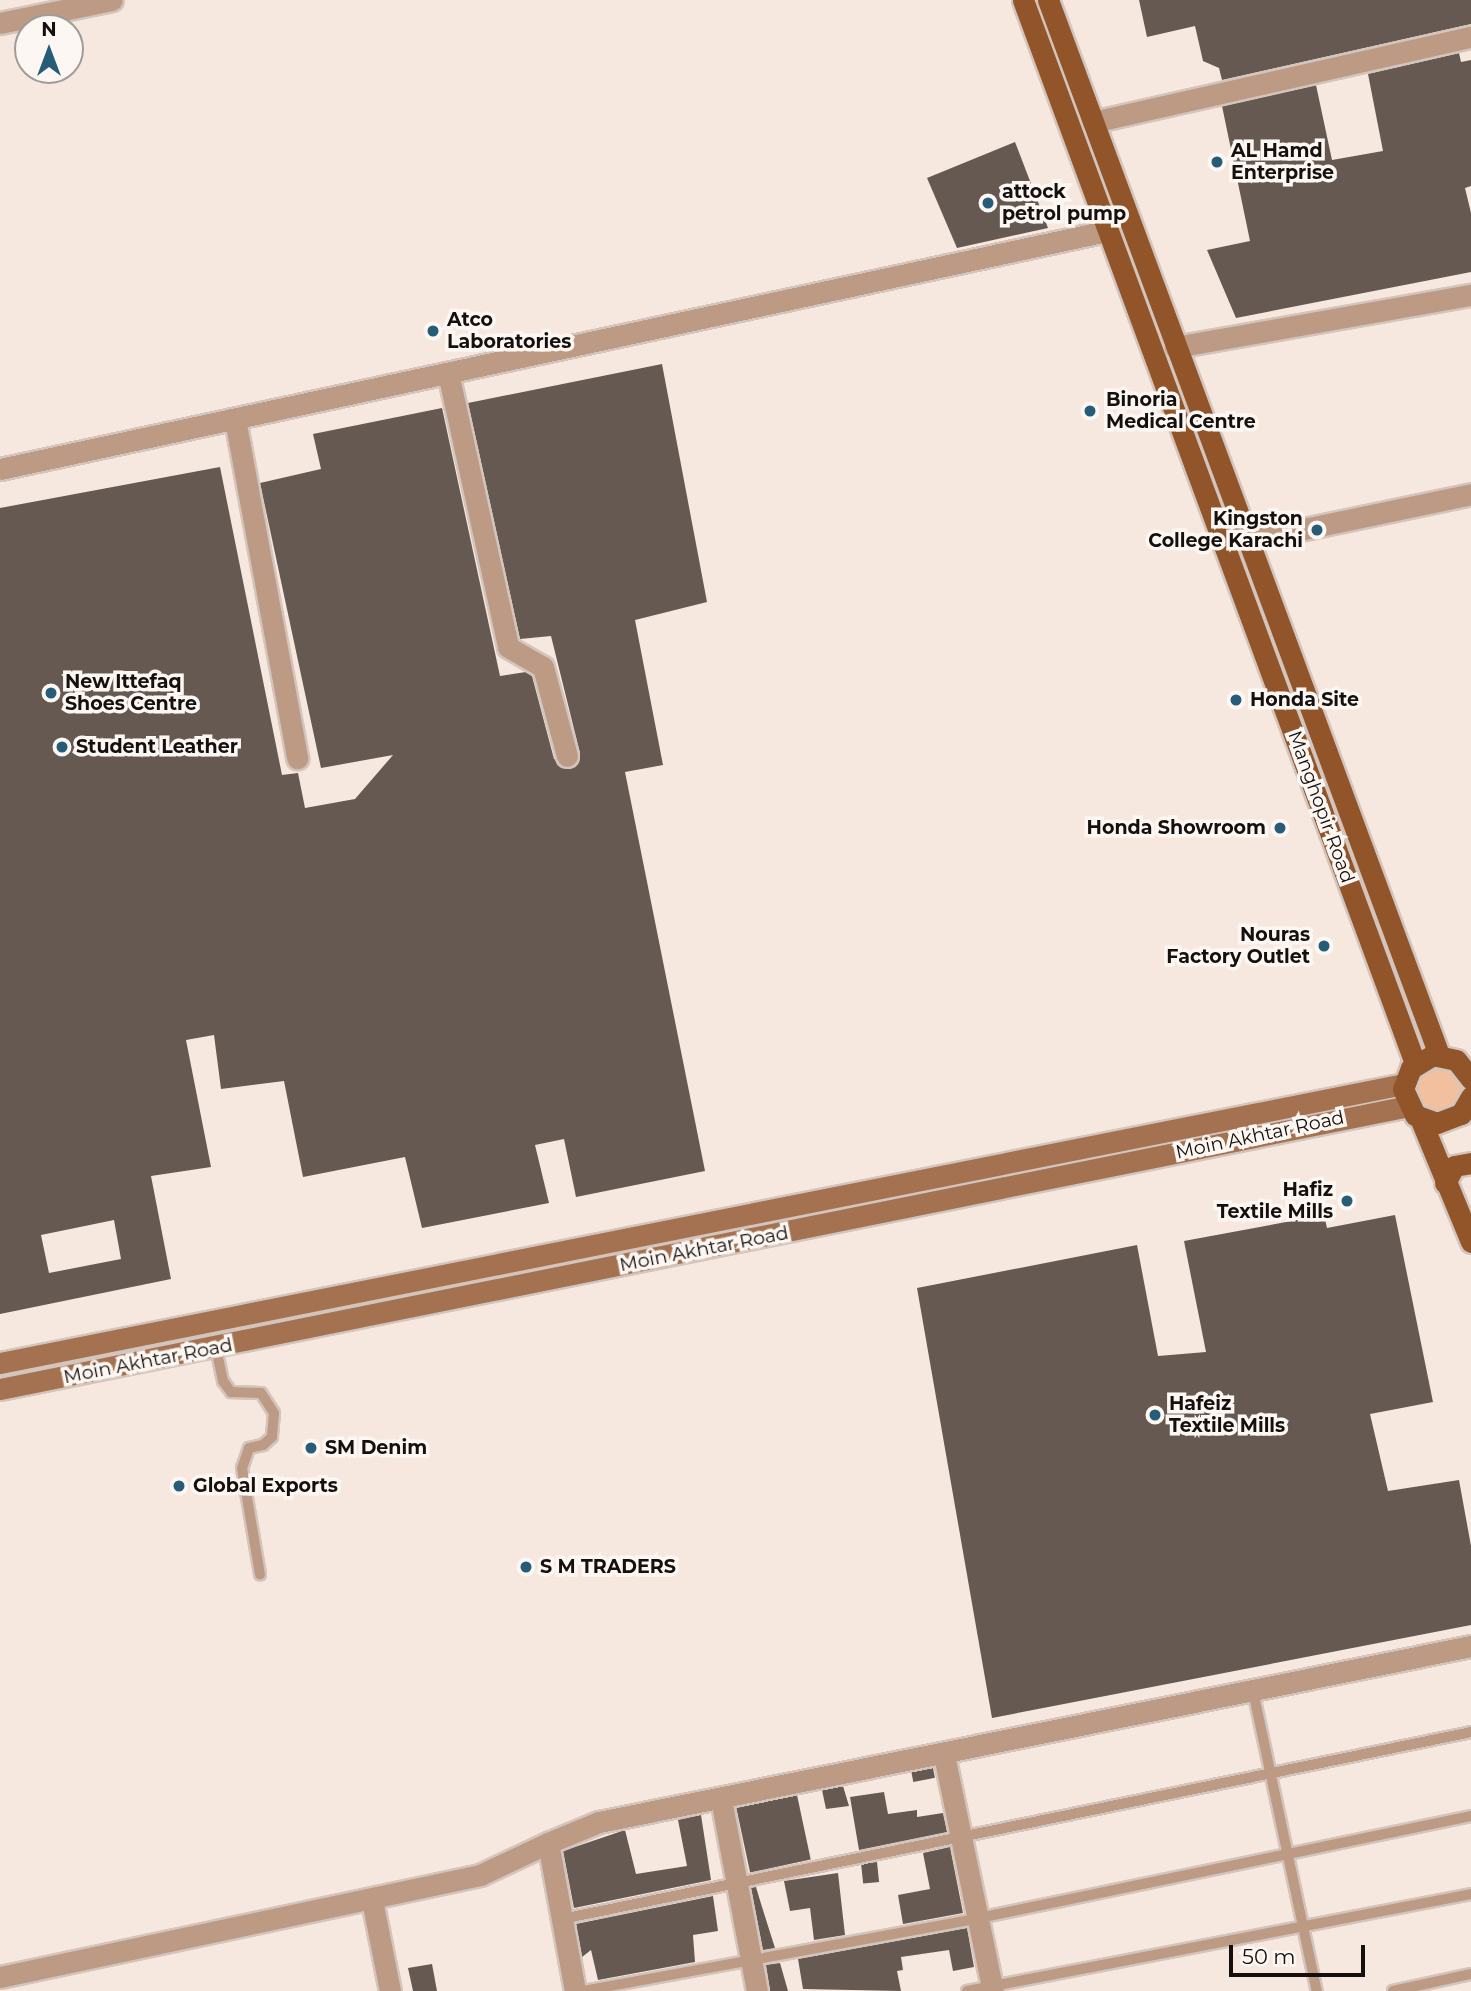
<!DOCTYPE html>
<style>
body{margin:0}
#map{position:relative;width:1471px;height:1991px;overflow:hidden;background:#f7e8df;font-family:Montserrat,sans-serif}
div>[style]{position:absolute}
.green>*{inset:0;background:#f2c09f}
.round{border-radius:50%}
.building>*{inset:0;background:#655951;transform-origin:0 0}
.roads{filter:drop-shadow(2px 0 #d3c5bd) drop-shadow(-2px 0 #d3c5bd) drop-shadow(0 2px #d3c5bd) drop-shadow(0 -2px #d3c5bd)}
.service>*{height:10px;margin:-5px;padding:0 5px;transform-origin:5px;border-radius:5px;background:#bd9a84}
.minor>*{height:21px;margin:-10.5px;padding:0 10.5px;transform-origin:10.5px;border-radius:10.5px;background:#bd9a84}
.tertiary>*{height:21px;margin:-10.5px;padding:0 10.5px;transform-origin:10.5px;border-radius:10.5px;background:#bd9a84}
.secondary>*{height:21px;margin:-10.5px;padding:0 10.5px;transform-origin:10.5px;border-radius:10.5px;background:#a47250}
.primary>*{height:21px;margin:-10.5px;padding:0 10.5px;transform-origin:10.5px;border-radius:10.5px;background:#915529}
.dots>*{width:19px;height:19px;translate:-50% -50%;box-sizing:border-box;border:4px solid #fdf7f3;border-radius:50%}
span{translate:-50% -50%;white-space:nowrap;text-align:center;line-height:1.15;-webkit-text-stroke:7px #fdf7f3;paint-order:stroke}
.poi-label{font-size:19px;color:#15100d;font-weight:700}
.left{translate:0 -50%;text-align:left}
.right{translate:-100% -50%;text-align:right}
.street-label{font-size:19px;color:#15100d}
.north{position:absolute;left:14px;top:14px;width:70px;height:70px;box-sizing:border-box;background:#fdf7f3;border:2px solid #a09b97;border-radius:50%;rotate:0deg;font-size:19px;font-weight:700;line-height:28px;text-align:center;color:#15100d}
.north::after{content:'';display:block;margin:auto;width:24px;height:32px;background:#275c78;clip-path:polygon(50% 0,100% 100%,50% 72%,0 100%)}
.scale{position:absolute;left:1229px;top:1945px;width:136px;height:32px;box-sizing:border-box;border:4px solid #15100d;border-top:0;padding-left:9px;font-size:21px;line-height:24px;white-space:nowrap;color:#15100d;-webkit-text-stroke:5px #fdf7f3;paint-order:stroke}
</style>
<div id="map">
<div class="green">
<div class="round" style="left:1414px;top:1066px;width:48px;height:48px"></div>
</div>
<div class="building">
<div style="clip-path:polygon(1139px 0,1471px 0,1471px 24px,1222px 80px,1219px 68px,1203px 61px,1195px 26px,1147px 37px)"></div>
<div style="clip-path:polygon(1459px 53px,1461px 62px,1471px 60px,1471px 186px,1465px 188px,1471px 213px,1471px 272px,1236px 318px,1207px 250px,1250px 241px,1222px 106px,1316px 85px,1332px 160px,1383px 151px,1368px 74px)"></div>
<div style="clip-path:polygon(1015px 142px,1048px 228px,957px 248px,927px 178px)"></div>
<div style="clip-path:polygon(evenodd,662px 364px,707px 602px,635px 620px,663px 765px,625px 772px,705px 1171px,576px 1197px,564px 1139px,535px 1145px,549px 1203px,422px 1228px,405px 1157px,303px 1177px,284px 1081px,221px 1089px,214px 1035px,186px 1040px,211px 1167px,151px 1176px,171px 1279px,0 1314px,0 508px,220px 467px,282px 775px,298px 773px,305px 808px,355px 799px,393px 755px,321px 768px,260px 483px,321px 469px,313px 434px,442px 408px,500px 676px,526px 672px,532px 676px,554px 759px,570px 769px,577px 765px,580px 753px,551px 636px,520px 639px,468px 403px,662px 364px,114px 1220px,121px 1259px,49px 1273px,41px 1235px,114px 1220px)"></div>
<div style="clip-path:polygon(1324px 1215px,1327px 1228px,1395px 1215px,1433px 1402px,1370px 1414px,1388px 1491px,1459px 1480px,1471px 1546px,1471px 1625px,992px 1718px,917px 1288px,1137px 1245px,1158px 1356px,1206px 1352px,1184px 1241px)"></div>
<div style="left:933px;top:1768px;width:10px;height:22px;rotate:79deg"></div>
<div style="clip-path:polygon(843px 1786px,849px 1806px,826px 1809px,822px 1790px)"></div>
<div style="clip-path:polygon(884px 1792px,888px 1814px,917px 1810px,917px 1817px,943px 1813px,947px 1832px,859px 1850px,850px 1797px)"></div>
<div style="left:797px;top:1795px;width:66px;height:62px;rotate:78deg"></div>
<div style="clip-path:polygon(701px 1815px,711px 1880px,574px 1908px,563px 1851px,625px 1830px,636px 1874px,687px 1866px,678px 1820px)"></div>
<div style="clip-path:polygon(950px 1847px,963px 1913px,903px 1924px,898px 1895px,930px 1889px,923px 1853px)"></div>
<div style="left:877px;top:1862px;width:20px;height:16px;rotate:84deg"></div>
<div style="clip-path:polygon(838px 1873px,845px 1935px,814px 1940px,810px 1908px,790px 1911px,784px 1881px)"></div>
<div style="clip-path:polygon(756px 1887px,762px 1907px,775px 1948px,763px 1950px,751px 1888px)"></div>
<div style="clip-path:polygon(713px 1896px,718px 1931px,693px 1935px,695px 1962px,598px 1980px,591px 1950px,582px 1957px,576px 1924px)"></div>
<div style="clip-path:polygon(967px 1928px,974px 1967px,953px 1971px,949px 1950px,901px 1957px,903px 1970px,897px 1971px,901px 1991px,803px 1989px,798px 1959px)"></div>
<div style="clip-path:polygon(780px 1963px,788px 1991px,770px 1991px,766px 1965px)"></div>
<div style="clip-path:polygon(432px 1964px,437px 1991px,413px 1991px,408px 1968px)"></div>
</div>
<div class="roads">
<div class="service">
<div style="left:216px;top:1348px;width:34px;rotate:78deg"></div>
<div style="left:223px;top:1381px;width:14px;rotate:54deg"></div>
<div style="left:231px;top:1392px;width:30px;rotate:2deg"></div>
<div style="left:261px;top:1393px;width:24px;rotate:57deg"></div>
<div style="left:274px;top:1413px;width:24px;rotate:95deg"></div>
<div style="left:272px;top:1437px;width:12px;rotate:138deg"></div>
<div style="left:263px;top:1445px;width:14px;rotate:168deg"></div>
<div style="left:249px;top:1448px;width:21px;rotate:109deg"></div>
<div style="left:242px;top:1468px;width:108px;rotate:80.4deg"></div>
<div style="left:1253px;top:1691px;width:307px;rotate:78deg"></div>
<div style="left:562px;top:1919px;width:928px;rotate:-11.62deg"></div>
<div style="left:583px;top:1991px;width:403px;rotate:-10.4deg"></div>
<div style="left:979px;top:1918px;width:502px;rotate:-11.71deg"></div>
<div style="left:967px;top:1991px;width:513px;rotate:-10.89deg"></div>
<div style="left:1393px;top:1991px;width:80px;rotate:-12.3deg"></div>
</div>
<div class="minor">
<div style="left:0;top:23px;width:114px;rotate:-11.6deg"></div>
<div style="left:1093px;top:122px;width:387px;rotate:-12.7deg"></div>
<div style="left:1175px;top:347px;width:301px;rotate:-10deg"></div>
<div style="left:448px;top:373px;width:280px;rotate:77.6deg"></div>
<div style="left:508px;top:647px;width:40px;rotate:29.7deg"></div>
<div style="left:543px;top:667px;width:92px;rotate:74.9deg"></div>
<div style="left:235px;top:419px;width:345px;rotate:79.6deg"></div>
<div style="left:0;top:469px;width:1131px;rotate:-12.14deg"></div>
<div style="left:1247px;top:541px;width:229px;rotate:-11.8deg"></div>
<div style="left:721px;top:1799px;width:195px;rotate:79.4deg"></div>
<div style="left:372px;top:1900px;width:93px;rotate:78.8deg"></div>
<div style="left:0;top:1977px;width:491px;rotate:-12deg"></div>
<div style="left:480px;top:1875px;width:75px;rotate:-25.2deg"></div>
</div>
<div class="tertiary">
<div style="left:944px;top:1755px;width:241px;rotate:78.3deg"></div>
<div style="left:575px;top:1991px;width:150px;rotate:-100.3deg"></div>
<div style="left:548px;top:1843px;width:55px;rotate:-22.4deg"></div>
<div style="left:599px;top:1822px;width:890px;rotate:-11.41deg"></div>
</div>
<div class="secondary">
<div style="left:0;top:1363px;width:1431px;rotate:-11.24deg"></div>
<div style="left:0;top:1389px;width:1436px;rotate:-11.36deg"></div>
</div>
<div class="primary">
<div style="left:1023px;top:0;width:1133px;rotate:69.76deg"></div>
<div style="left:1048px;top:0;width:1125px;rotate:69.66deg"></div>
<div style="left:1471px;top:1079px;width:24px;rotate:-128deg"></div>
<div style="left:1456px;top:1060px;width:24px;rotate:-168deg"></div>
<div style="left:1433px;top:1055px;width:26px;rotate:149deg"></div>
<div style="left:1411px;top:1068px;width:22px;rotate:111deg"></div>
<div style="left:1403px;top:1089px;width:29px;rotate:65deg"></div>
<div style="left:1415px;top:1115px;width:23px;rotate:20deg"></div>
<div style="left:1437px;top:1123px;width:26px;rotate:-21deg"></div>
<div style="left:1461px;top:1114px;width:20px;rotate:-60deg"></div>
<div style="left:1420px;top:1118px;width:134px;rotate:67.6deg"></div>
<div style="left:1445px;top:1183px;width:19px;rotate:-62deg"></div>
<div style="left:1454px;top:1166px;width:17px;rotate:-10deg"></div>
</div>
</div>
<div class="dots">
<div style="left:1217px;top:162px;background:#275c78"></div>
<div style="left:988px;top:203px;background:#275c78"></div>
<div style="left:433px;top:331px;background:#275c78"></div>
<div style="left:1090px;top:411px;background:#275c78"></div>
<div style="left:1317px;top:530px;background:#275c78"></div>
<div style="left:51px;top:693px;background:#275c78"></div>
<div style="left:1236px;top:700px;background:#275c78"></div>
<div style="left:62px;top:747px;background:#275c78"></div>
<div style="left:1280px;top:828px;background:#275c78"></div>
<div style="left:1324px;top:946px;background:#275c78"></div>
<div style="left:1347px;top:1201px;background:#275c78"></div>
<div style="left:1155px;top:1415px;background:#275c78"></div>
<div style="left:311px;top:1448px;background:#275c78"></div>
<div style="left:179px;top:1486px;background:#275c78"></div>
<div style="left:526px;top:1567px;background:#275c78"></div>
</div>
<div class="poi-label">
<span class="left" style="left:1231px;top:162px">AL Hamd<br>Enterprise</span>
<span class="left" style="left:1002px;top:203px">attock<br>petrol pump</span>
<span class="left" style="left:447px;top:331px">Atco<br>Laboratories</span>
<span class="left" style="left:1106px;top:411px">Binoria<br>Medical Centre</span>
<span class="right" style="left:1303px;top:530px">Kingston<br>College Karachi</span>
<span class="left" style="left:65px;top:693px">New Ittefaq<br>Shoes Centre</span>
<span class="left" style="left:1250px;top:700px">Honda Site</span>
<span class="left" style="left:76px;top:747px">Student Leather</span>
<span class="right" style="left:1266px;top:828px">Honda Showroom</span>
<span class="right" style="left:1310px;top:946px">Nouras<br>Factory Outlet</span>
<span class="right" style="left:1333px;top:1201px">Hafiz<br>Textile Mills</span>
<span class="left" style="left:1169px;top:1415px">Hafeiz<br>Textile Mills</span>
<span class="left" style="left:325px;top:1448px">SM Denim</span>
<span class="left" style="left:193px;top:1486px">Global Exports</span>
<span class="left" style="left:540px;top:1567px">S M TRADERS</span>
</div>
<div class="street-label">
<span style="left:1321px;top:807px;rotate:70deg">Manghopir Road</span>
<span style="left:1260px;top:1135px;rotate:-12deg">Moin Akhtar Road</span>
<span style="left:704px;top:1249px;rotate:-11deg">Moin Akhtar Road</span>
<span style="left:148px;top:1361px;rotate:-11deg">Moin Akhtar Road</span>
</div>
<div class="north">N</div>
<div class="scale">50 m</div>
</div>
